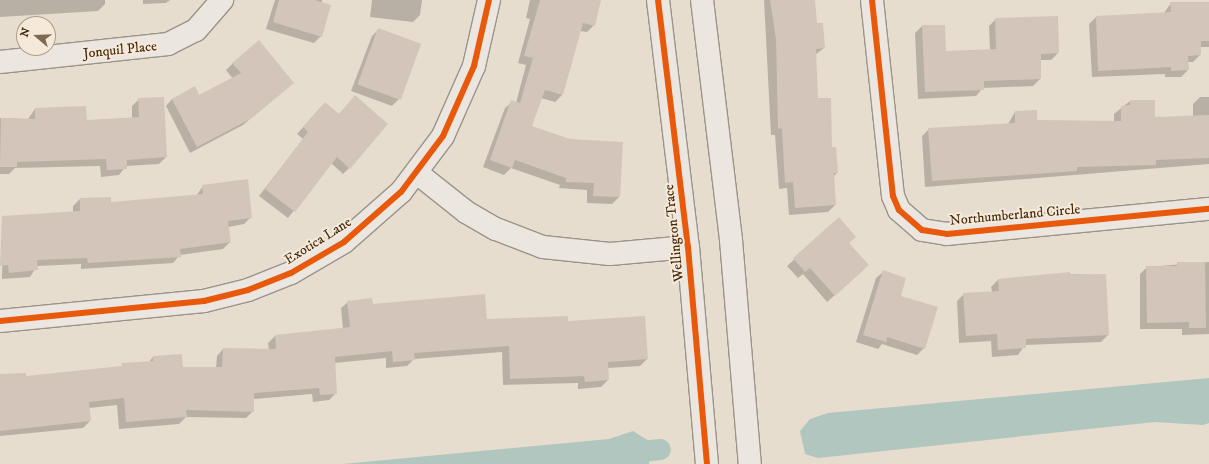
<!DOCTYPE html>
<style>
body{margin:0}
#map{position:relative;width:1209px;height:464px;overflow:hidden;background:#e6ddcf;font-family:"IM FELL DW Pica",serif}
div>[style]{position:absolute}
.water>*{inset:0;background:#b1c6be}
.shadow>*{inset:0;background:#0003}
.canal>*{height:21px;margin:-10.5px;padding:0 10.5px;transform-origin:10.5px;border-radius:10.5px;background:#b1c6be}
.building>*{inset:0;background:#d4c5ba;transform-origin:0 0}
.roads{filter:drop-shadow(1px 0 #9c9388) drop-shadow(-1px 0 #9c9388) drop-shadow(0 1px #9c9388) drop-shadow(0 -1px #9c9388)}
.minor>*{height:22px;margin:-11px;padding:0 11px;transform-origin:11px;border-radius:11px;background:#ebe6e0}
.cycleway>*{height:6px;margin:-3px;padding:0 3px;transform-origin:3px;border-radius:3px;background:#e8590c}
span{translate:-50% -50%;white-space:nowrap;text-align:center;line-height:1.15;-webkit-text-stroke:4px #f5eada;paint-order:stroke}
.street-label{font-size:14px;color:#462a0e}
.north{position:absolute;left:16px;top:16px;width:40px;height:40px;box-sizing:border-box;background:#f5eada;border:1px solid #af9d88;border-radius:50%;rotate:289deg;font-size:11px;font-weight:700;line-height:16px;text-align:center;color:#462a0e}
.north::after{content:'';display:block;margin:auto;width:14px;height:18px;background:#7e6952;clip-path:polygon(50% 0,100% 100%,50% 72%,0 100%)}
</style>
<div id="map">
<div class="water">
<div style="clip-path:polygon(1209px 378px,1209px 423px,1203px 425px,1155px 422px,818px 458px,805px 454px,800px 431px,810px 419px,828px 413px)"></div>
<div style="clip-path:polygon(633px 431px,649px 441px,649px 464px,343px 464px,609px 439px)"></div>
</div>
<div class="shadow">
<div style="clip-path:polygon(0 0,105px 0,105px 4px,98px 11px,0 17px)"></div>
<div style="clip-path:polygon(143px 0,170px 0,166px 3px,143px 4px)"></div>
<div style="clip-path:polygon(275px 0,322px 0,321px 36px,314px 43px,266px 29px)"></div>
<div style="clip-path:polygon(372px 0,422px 0,420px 15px,413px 22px,370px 17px)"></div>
<div style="clip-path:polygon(530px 0,600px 0,594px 25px,587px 32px,580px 31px,562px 95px,555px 102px,541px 98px,531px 126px,619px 197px,612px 204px,587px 203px,587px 190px,559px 188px,560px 185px,511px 168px,504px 175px,483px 167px,505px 108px,512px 102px,516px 103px,526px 65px,518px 63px,530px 19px,526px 18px)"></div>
<div style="clip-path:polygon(764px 0,814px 0,816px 24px,824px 48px,815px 55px,817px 99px,837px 173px,833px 177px,835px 205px,828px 212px,789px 215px,787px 188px,779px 189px,775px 135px,771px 135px)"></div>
<div style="clip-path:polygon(1171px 3px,1209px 3px,1209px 47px,1200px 47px,1200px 55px,1193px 62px,1187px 62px,1188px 70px,1181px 77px,1165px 77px,1165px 74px,1092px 77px,1089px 24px,1096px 17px,1164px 13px)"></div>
<div style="clip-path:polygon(996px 19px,1058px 53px,1051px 60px,1040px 60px,1040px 79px,1033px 86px,983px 88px,976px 96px,918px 99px,915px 33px,922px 26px,945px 52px,990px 50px,989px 26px)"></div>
<div style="clip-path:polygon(379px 29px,399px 99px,392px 106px,351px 91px,372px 36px)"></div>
<div style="clip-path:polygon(233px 63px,286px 89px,243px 125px,190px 153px,166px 106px,172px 99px,199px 97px,233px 79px,226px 70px)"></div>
<div style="clip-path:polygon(1200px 97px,1209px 97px,1209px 164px,925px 187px,922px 136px,929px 129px,1008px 124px,1015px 112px,1036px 121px,1114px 122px,1114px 114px,1130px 101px,1154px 118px,1193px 117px,1193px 104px)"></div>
<div style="clip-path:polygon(139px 99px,166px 157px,159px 164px,126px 166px,119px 175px,101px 177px,100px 166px,15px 168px,9px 174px,0 174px,0 118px,28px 119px,35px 109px,85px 107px,86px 121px,132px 118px,132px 106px)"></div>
<div style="clip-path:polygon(319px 109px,349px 168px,343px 174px,331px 163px,288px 218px,259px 196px,303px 139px,297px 134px)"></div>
<div style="clip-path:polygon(203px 186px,251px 217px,244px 224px,228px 227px,230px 242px,223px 249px,180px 255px,173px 263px,81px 269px,81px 264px,37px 266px,30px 277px,2px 279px,3px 217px,73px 213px,73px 206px,80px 199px,110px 203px,196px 196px)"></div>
<div style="clip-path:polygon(839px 219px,861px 272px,827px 302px,803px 274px,798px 278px,787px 266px)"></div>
<div style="clip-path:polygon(1209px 262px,1209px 334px,1182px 335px,1182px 329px,1140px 329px,1140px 274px,1147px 267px)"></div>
<div style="clip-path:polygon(883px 272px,900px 296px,924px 348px,917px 355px,882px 344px,878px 349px,856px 342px,876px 278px)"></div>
<div style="clip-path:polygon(1056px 274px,1105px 275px,1108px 335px,1101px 342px,1025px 345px,1018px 355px,992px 357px,991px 341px,959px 343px,957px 301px,964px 294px,992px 292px,991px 287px,998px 280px)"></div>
<div style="clip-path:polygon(348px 302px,486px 320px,567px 322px,647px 359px,640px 366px,607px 368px,608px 380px,601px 387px,578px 389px,578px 383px,503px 385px,502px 352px,414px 359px,407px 366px,386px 368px,386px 358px,334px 363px,336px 393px,329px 400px,313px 402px,312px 394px,253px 399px,253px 411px,246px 418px,186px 417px,179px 424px,119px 429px,117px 405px,89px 408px,90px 421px,83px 428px,0 436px,0 375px,25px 377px,118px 367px,149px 362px,153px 357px,182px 368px,216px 368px,217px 356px,223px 349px,269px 350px,268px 343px,275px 336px,343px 329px,341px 308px)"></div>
</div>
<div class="canal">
<div style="left:622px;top:453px;width:38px;rotate:-6deg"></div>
</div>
<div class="building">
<div style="clip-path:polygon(279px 0,315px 0,331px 5px,322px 37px,273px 22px)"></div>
<div style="clip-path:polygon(540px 0,601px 0,595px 26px,583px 23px,563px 95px,545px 90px,532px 126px,570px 139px,623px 142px,620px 197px,593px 196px,594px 183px,566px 182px,566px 178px,515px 160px,512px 168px,490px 160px,511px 100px,520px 103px,533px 58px,524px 56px)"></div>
<div style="clip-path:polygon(770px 0,815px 0,817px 23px,823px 23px,825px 48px,816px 49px,818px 98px,831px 98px,832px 147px,836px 147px,838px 173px,834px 173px,836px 205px,795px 208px,793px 182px,785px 183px,782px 128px,778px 129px,776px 39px)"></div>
<div style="clip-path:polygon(1170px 2px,1209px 2px,1209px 41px,1201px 41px,1201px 55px,1188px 56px,1189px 70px,1171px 71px,1171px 67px,1098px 71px,1096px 16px,1171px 12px)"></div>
<div style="clip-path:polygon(1058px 16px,1059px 53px,1041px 54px,1041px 79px,984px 81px,984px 90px,925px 92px,922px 25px,945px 25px,946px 51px,996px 49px,995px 18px)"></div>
<div style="left:378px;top:28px;width:46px;height:60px;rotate:20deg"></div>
<div style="clip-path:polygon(259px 40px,294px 83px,252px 118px,197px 147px,172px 99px,195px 86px,199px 95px,241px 73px,232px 63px)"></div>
<div style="clip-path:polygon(355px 95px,388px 124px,350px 169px,337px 157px,295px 212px,265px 189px,308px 132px,303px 127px,325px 102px,339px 114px)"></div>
<div style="clip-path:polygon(164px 97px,167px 157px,127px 160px,127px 169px,107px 170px,106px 159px,17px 162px,17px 167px,0 167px,1px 118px,35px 119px,35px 108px,86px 106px,87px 120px,139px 117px,138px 98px)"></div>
<div style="clip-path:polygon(1130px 100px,1155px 100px,1155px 117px,1209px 115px,1209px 158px,1156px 160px,1156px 165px,1077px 167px,1077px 171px,932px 181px,928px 128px,1015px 123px,1015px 111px,1037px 110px,1037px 120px,1121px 121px,1121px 106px,1130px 105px)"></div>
<div style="clip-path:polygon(248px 179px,252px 218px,228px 221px,231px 242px,180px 249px,181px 257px,88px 263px,87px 258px,37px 260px,38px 270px,9px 273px,8px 265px,0 266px,2px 216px,80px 211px,80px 198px,111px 197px,111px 202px,203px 194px,202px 185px)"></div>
<div style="clip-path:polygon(839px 217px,856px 237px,849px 243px,869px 265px,835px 296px,810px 268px,805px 272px,793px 258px)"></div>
<div style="clip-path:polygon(1177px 262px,1205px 262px,1206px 328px,1189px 328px,1189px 322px,1147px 323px,1146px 266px,1177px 266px)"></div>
<div style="clip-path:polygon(883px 270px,906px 278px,901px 296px,938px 307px,925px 349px,887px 337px,886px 342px,863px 335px)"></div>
<div style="clip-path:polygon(1070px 272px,1070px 275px,1106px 274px,1109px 335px,1026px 339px,1026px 348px,998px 350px,997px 334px,966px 336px,963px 293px,999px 291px,998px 279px)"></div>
<div style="clip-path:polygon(485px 294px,487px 319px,568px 316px,568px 321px,645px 316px,648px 359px,608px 362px,609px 380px,585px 382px,584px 376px,510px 379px,509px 346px,414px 353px,415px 360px,393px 362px,392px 351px,335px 357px,337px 394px,320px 395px,319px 388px,254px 393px,254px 412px,186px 410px,187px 417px,126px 422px,124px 398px,89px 402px,91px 421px,0 431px,0 374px,26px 373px,26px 376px,122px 366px,121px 363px,153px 361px,153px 356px,182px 354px,183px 367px,222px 367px,223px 348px,276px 349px,275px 335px,350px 327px,347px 301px,372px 298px,373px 304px)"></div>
</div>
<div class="roads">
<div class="minor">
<div style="left:658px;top:0;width:249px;rotate:83.1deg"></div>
<div style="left:688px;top:247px;width:218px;rotate:85deg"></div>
<div style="left:702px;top:0;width:242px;rotate:83.1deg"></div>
<div style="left:731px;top:240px;width:225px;rotate:85.2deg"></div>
<div style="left:872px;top:0;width:197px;rotate:83.9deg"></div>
<div style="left:893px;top:196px;width:15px;rotate:67deg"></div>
<div style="left:899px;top:210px;width:30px;rotate:41deg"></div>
<div style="left:922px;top:230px;width:25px;rotate:9deg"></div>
<div style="left:947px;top:234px;width:263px;rotate:-5.5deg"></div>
<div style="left:0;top:62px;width:169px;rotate:-6.1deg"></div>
<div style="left:168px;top:44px;width:31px;rotate:-27deg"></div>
<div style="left:196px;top:30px;width:40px;rotate:-49deg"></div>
<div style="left:417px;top:173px;width:63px;rotate:38.5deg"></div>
<div style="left:466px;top:212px;width:34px;rotate:30deg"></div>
<div style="left:496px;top:229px;width:50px;rotate:21deg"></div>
<div style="left:543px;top:247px;width:67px;rotate:6deg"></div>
<div style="left:610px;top:254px;width:78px;rotate:-5.1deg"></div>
<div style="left:0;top:321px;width:205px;rotate:-5.6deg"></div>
<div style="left:204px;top:301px;width:45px;rotate:-14deg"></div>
<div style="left:248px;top:290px;width:46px;rotate:-21.6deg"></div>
<div style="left:291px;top:273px;width:61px;rotate:-30.3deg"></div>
<div style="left:344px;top:242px;width:76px;rotate:-41.3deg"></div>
<div style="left:401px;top:192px;width:70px;rotate:-53.1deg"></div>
<div style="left:443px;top:136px;width:77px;rotate:-66.1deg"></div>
<div style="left:474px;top:66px;width:68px;rotate:-77.2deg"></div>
</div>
</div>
<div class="cycleway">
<div style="left:658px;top:0;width:249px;rotate:83.1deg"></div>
<div style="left:688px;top:247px;width:218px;rotate:85deg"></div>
<div style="left:872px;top:0;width:197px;rotate:83.9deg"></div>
<div style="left:893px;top:196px;width:15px;rotate:67deg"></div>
<div style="left:899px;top:210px;width:30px;rotate:41deg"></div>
<div style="left:922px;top:230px;width:25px;rotate:9deg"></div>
<div style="left:947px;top:234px;width:263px;rotate:-5.5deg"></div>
<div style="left:0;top:321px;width:205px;rotate:-5.6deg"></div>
<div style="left:204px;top:301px;width:45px;rotate:-14deg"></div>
<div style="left:248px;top:290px;width:46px;rotate:-21.6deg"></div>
<div style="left:291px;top:273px;width:61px;rotate:-30.3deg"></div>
<div style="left:344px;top:242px;width:76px;rotate:-41.3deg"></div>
<div style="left:401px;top:192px;width:70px;rotate:-53.1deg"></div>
<div style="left:443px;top:136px;width:77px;rotate:-66.1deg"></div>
<div style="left:474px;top:66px;width:68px;rotate:-77.2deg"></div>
</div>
<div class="street-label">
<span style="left:120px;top:50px;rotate:-6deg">Jonquil Place</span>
<span style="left:1015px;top:215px;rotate:-5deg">Northumberland Circle</span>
<span style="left:674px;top:233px;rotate:-96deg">Wellington Trace</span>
<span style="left:318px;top:241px;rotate:-32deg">Exotica Lane</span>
</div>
<div class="north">N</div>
</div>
